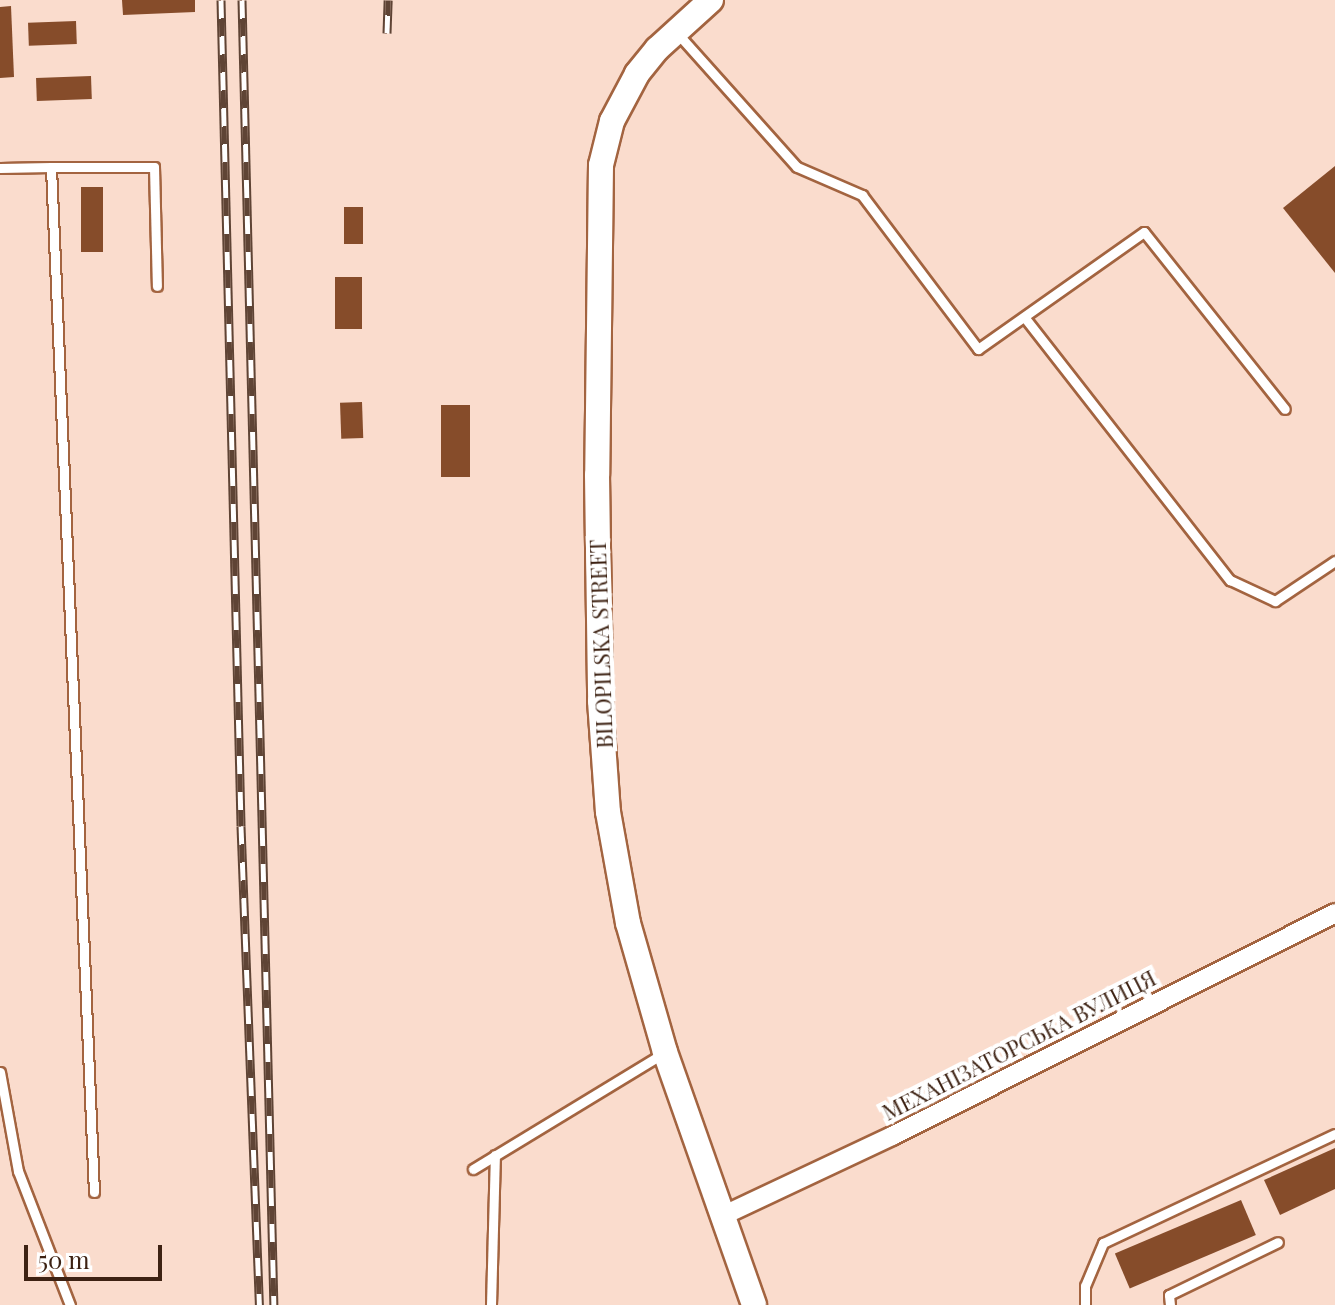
<!DOCTYPE html>
<meta charset="utf-8">
<style>
body{margin:0}
#map{position:relative;width:1335px;height:1305px;overflow:hidden;background:#fadccd;font-family:"Playfair Display",serif}
div>[style]{position:absolute}
.building>*{inset:0;background:#864c2a;transform-origin:0 0}
.roads{filter:drop-shadow(2px 0 #a36440) drop-shadow(-2px 0 #a36440) drop-shadow(0 2px #a36440) drop-shadow(0 -2px #a36440)}
.lane>*{height:9px;margin:-4.5px;padding:0 4.5px;transform-origin:4.5px;border-radius:4.5px;background:#fff}
.street>*{height:18px;margin:-9px;padding:0 9px;transform-origin:9px;border-radius:9px;background:#fff}
.secondary>*{height:24px;margin:-12px;padding:0 12px;transform-origin:12px;border-radius:12px;background:#fff}
.rail>*{height:9px;margin-top:-4.5px;transform-origin:0;background:repeating-linear-gradient(90deg,#fff 0 18px,#5f4435 0 36px);box-sizing:border-box;border-block:2px solid #5f4435}
span{translate:-50% -50%;white-space:nowrap;text-align:center;line-height:1.15;-webkit-text-stroke:8px #fff;paint-order:stroke}
.street-label{font-size:22px;color:#3d2213}
.scale{position:absolute;left:24px;top:1245px;width:138px;height:36px;box-sizing:border-box;border:4px solid #3d2213;border-top:0;padding-left:10px;font-size:24px;line-height:28px;white-space:nowrap;color:#3d2213;-webkit-text-stroke:6px #fff;paint-order:stroke}
</style>
<div id="map">
<div class="building">
<div style="clip-path:polygon(122px 0,195px 0,195px 12px,123px 15px)"></div>
<div style="clip-path:polygon(11px 6px,14px 77px,0 78px,0 7px)"></div>
<div style="left:76px;top:21px;width:23px;height:48px;rotate:88deg"></div>
<div style="left:91px;top:76px;width:23px;height:55px;rotate:88deg"></div>
<div style="clip-path:polygon(1335px 166px,1335px 273px,1283px 208px)"></div>
<div style="left:81px;top:187px;width:22px;height:65px"></div>
<div style="left:344px;top:207px;width:19px;height:37px"></div>
<div style="left:335px;top:277px;width:27px;height:52px"></div>
<div style="left:362px;top:402px;width:36px;height:22px;rotate:88deg"></div>
<div style="left:441px;top:405px;width:29px;height:72px"></div>
<div style="clip-path:polygon(1335px 1148px,1335px 1189px,1280px 1215px,1264px 1180px)"></div>
<div style="left:1241px;top:1200px;width:38px;height:137px;rotate:67deg"></div>
</div>
<div class="roads">
<div class="lane">
<div style="left:678px;top:34px;width:178px;rotate:48.2deg"></div>
<div style="left:797px;top:167px;width:71px;rotate:23.3deg"></div>
<div style="left:862px;top:195px;width:193px;rotate:53deg"></div>
<div style="left:978px;top:349px;width:203px;rotate:-35.2deg"></div>
<div style="left:1144px;top:232px;width:226px;rotate:51.5deg"></div>
<div style="left:51px;top:167px;width:103px"></div>
<div style="left:154px;top:167px;width:119px;rotate:88.6deg"></div>
<div style="left:0;top:168px;width:51px;rotate:-1.1deg"></div>
<div style="left:51px;top:167px;width:1026px;rotate:87.6deg"></div>
<div style="left:1025px;top:318px;width:333px;rotate:52deg"></div>
<div style="left:1230px;top:580px;width:50px;rotate:25deg"></div>
<div style="left:1275px;top:601px;width:72px;rotate:-33.7deg"></div>
<div style="left:0;top:1072px;width:101px;rotate:79.7deg"></div>
<div style="left:18px;top:1171px;width:144px;rotate:68.8deg"></div>
<div style="left:473px;top:1169px;width:221px;rotate:-31.3deg"></div>
<div style="left:491px;top:1305px;width:150px;rotate:-88.5deg"></div>
<div style="left:1085px;top:1305px;width:19px;rotate:-90deg"></div>
<div style="left:1085px;top:1286px;width:47px;rotate:-67.3deg"></div>
<div style="left:1103px;top:1243px;width:256px;rotate:-25.2deg"></div>
<div style="left:1170px;top:1305px;width:10px;rotate:-96deg"></div>
<div style="left:1169px;top:1295px;width:121px;rotate:-25.9deg"></div>
</div>
<div class="street">
<div style="left:722px;top:1216px;width:188px;rotate:-25.2deg"></div>
<div style="left:892px;top:1136px;width:496px;rotate:-26.7deg"></div>
</div>
<div class="secondary">
<div style="left:711px;top:0;width:73px;rotate:137.8deg"></div>
<div style="left:657px;top:49px;width:32px;rotate:129deg"></div>
<div style="left:637px;top:74px;width:53px;rotate:118deg"></div>
<div style="left:612px;top:121px;width:45px;rotate:104deg"></div>
<div style="left:601px;top:165px;width:310px;rotate:90.7deg"></div>
<div style="left:597px;top:475px;width:226px;rotate:89.2deg"></div>
<div style="left:600px;top:701px;width:111px;rotate:85.9deg"></div>
<div style="left:608px;top:812px;width:113px;rotate:79.8deg"></div>
<div style="left:628px;top:923px;width:134px;rotate:74deg"></div>
<div style="left:665px;top:1052px;width:268px;rotate:70.6deg"></div>
</div>
</div>
<div class="rail">
<div style="left:221px;top:0;width:826px;rotate:88.61deg"></div>
<div style="left:241px;top:826px;width:479px;rotate:87.8deg"></div>
<div style="left:242px;top:0;width:1305px;rotate:88.6deg"></div>
<div style="left:387px;top:33px;width:33px;rotate:-88deg"></div>
</div>
<div class="street-label">
<span style="left:601px;top:644px;rotate:-92deg">BILOPILSKA STREET</span>
<span style="left:1019px;top:1045px;rotate:-27deg">МЕХАНІЗАТОРСЬКА ВУЛИЦЯ</span>
</div>
<div class="scale">50 m</div>
</div>
